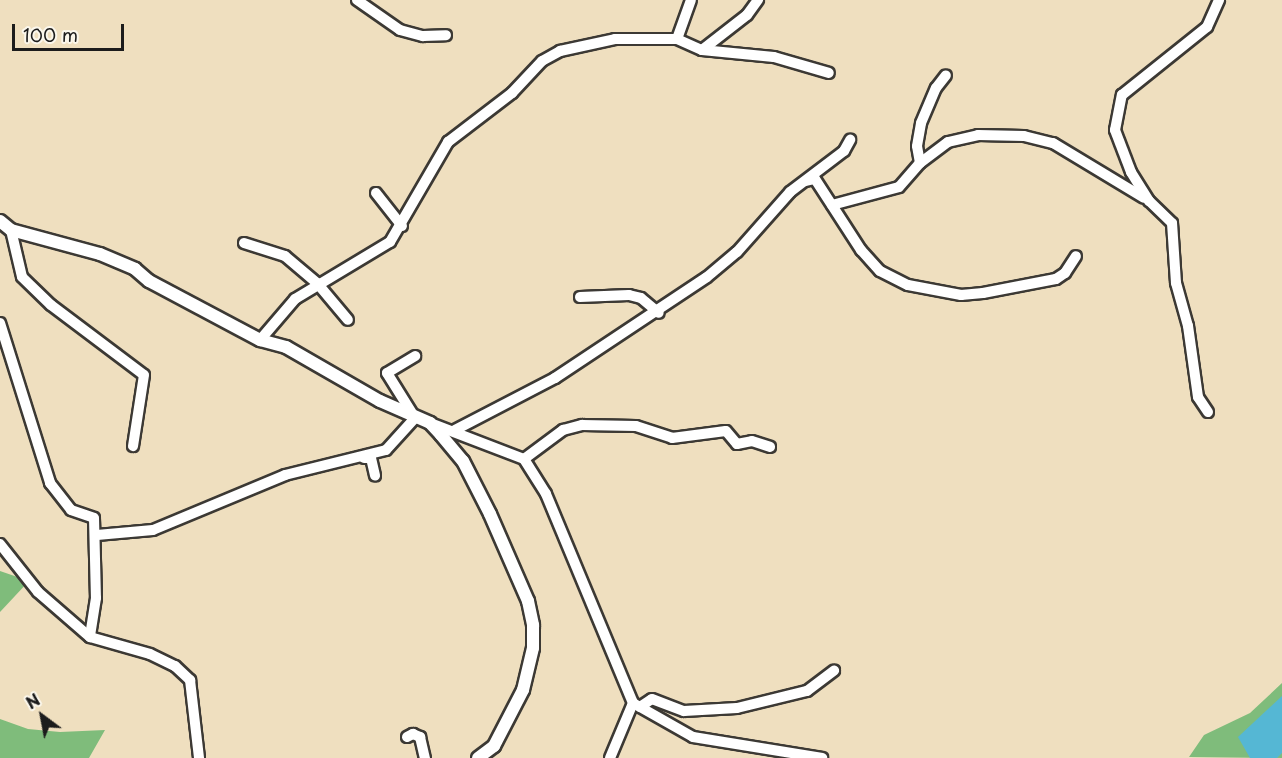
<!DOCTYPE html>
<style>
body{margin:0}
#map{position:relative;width:1282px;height:758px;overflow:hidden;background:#efdfbf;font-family:"Playpen Sans",sans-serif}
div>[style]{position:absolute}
.forest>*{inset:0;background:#7fbc7b}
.water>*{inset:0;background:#55b7d4}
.roads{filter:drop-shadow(2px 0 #3c3934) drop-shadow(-2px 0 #3c3934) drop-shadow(0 2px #3c3934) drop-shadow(0 -2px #3c3934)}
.minor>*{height:10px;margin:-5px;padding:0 5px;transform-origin:5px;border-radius:5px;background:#fff}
.major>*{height:12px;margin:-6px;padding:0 6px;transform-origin:6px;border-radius:6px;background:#fff}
span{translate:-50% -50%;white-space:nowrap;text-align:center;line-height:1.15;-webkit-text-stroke:4.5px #fbf7ec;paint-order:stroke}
.north{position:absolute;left:12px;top:686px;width:60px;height:60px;-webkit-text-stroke:4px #fbf7ec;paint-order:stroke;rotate:328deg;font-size:16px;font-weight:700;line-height:24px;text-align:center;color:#1c1c1c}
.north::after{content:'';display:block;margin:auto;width:21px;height:27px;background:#1c1c1c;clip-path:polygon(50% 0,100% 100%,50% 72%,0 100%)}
.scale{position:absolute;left:12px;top:24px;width:112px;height:27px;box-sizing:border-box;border:3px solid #1c1c1c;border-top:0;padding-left:8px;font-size:18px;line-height:21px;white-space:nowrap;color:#1c1c1c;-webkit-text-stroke:4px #fbf7ec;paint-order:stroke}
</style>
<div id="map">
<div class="forest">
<div style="clip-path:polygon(0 571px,29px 581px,0 612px)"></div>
<div style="clip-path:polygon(1282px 683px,1282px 758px,1189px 757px,1204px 735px,1250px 713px)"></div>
<div style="clip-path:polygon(0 719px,28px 729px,60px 732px,105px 730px,89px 758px,0 758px)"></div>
</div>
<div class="water">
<div style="clip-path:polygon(1282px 696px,1282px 753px,1277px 758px,1250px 758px,1238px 737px)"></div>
</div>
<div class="roads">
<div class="minor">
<div style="left:357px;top:0;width:52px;rotate:34.9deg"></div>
<div style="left:400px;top:30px;width:24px;rotate:15deg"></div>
<div style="left:423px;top:36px;width:23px;rotate:-2deg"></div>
<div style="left:677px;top:39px;width:27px;rotate:24deg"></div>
<div style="left:702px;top:50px;width:72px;rotate:5.6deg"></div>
<div style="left:774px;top:57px;width:57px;rotate:16.2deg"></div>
<div style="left:702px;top:50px;width:57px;rotate:-37.9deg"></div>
<div style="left:747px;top:15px;width:19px;rotate:-54deg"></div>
<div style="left:920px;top:163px;width:17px;rotate:-100deg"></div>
<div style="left:917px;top:146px;width:23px;rotate:-80deg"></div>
<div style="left:921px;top:123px;width:38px;rotate:-67deg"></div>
<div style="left:936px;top:88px;width:16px;rotate:-52deg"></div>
<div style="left:806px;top:181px;width:9px;rotate:-13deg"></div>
<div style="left:815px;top:179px;width:85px;rotate:57.1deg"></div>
<div style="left:861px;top:250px;width:28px;rotate:48deg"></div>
<div style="left:880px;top:271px;width:31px;rotate:27deg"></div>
<div style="left:908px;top:285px;width:54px;rotate:10.7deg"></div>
<div style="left:961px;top:295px;width:22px;rotate:-5deg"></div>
<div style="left:983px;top:293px;width:74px;rotate:-10.9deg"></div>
<div style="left:1056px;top:279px;width:11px;rotate:-34deg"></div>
<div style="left:1065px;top:273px;width:20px;rotate:-57deg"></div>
<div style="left:376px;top:193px;width:42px;rotate:51.8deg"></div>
<div style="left:832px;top:205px;width:69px;rotate:-15deg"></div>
<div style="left:899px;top:187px;width:32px;rotate:-49deg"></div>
<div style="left:920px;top:163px;width:35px;rotate:-37deg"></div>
<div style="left:948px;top:142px;width:31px;rotate:-13deg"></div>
<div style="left:978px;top:135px;width:46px;rotate:1.2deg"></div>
<div style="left:1024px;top:136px;width:30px;rotate:14deg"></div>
<div style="left:1053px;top:143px;width:106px;rotate:31.1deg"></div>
<div style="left:11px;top:230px;width:48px;rotate:76.8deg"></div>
<div style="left:22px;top:277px;width:40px;rotate:44deg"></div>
<div style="left:51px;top:305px;width:116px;rotate:37deg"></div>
<div style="left:144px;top:375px;width:72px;rotate:98.8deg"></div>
<div style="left:244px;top:243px;width:43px;rotate:17.6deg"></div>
<div style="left:285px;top:256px;width:42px;rotate:40.2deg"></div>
<div style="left:317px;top:283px;width:48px;rotate:50deg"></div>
<div style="left:580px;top:297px;width:49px;rotate:-2.3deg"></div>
<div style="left:629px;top:295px;width:12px;rotate:14deg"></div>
<div style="left:641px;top:298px;width:23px;rotate:40deg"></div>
<div style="left:0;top:323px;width:168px;rotate:72.6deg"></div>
<div style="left:50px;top:483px;width:34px;rotate:52deg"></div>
<div style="left:71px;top:510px;width:24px;rotate:19deg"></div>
<div style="left:94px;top:518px;width:80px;rotate:88.6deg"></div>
<div style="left:96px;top:598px;width:39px;rotate:99deg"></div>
<div style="left:90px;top:637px;width:62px;rotate:15.8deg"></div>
<div style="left:150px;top:654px;width:28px;rotate:26deg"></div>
<div style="left:175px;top:666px;width:21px;rotate:43deg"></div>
<div style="left:190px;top:680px;width:79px;rotate:83.4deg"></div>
<div style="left:260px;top:340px;width:54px;rotate:-49.5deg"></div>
<div style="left:295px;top:299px;width:111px;rotate:-31deg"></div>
<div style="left:390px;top:242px;width:116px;rotate:-59.9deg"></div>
<div style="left:448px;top:142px;width:81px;rotate:-37.4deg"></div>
<div style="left:512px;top:93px;width:44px;rotate:-46.8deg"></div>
<div style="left:542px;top:61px;width:21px;rotate:-29deg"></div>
<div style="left:560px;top:51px;width:56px;rotate:-12.3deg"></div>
<div style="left:615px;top:39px;width:62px"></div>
<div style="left:677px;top:39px;width:41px;rotate:-70.3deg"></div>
<div style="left:1208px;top:412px;width:18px;rotate:-124deg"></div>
<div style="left:1198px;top:397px;width:72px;rotate:-98deg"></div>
<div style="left:1188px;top:326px;width:45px;rotate:-105.6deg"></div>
<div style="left:1176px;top:283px;width:60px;rotate:-93.8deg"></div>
<div style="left:1172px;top:223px;width:32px;rotate:-136deg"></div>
<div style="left:1149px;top:201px;width:34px;rotate:-122deg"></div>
<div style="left:1131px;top:172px;width:45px;rotate:-110.9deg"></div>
<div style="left:1115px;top:130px;width:36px;rotate:-79deg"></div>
<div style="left:1122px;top:95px;width:109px;rotate:-38.7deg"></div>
<div style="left:1207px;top:27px;width:30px;rotate:-66deg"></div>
<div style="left:430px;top:423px;width:101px;rotate:21deg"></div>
<div style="left:524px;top:459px;width:41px;rotate:57.8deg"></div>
<div style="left:546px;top:494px;width:226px;rotate:67.4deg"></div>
<div style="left:633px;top:703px;width:69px;rotate:29.5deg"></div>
<div style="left:693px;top:737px;width:131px;rotate:9.2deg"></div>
<div style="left:455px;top:430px;width:113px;rotate:-27.5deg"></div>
<div style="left:555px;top:378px;width:182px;rotate:-33.6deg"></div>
<div style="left:707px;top:277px;width:39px;rotate:-40deg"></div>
<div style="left:737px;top:252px;width:80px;rotate:-48.5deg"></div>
<div style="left:790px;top:192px;width:68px;rotate:-37.2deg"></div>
<div style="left:844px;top:151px;width:13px;rotate:-61deg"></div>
<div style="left:364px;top:458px;width:7px"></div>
<div style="left:371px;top:458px;width:18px;rotate:77deg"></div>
<div style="left:524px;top:459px;width:49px;rotate:-36.6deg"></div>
<div style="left:563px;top:430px;width:20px;rotate:-15deg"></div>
<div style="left:582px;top:425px;width:54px;rotate:1.1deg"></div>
<div style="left:636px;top:426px;width:38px;rotate:18deg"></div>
<div style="left:672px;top:438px;width:54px;rotate:-7.4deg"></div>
<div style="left:726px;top:431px;width:17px;rotate:50deg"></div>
<div style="left:737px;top:444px;width:15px;rotate:-11deg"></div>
<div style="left:752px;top:441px;width:19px;rotate:18deg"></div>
<div style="left:97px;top:535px;width:56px;rotate:-5.1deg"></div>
<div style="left:153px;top:530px;width:143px;rotate:-22.6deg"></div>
<div style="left:285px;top:475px;width:104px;rotate:-13.9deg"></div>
<div style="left:386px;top:450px;width:43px;rotate:-47.8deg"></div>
<div style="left:415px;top:418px;width:53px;rotate:-121.9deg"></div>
<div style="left:387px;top:373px;width:33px;rotate:-31deg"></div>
<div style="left:0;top:544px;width:61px;rotate:51.6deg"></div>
<div style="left:38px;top:592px;width:69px;rotate:40.9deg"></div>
<div style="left:640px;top:707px;width:14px;rotate:-34deg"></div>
<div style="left:652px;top:699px;width:34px;rotate:21deg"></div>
<div style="left:684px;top:711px;width:53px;rotate:-3.2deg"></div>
<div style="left:737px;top:708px;width:72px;rotate:-13.7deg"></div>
<div style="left:807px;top:691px;width:34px;rotate:-37deg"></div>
<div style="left:407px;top:737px;width:7px;rotate:-27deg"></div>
<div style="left:413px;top:734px;width:8px;rotate:23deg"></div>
<div style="left:420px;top:737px;width:22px;rotate:77deg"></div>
<div style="left:610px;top:758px;width:60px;rotate:-67.3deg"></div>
</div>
<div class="major">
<div style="left:0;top:221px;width:14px;rotate:39deg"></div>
<div style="left:11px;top:230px;width:92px;rotate:15.1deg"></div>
<div style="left:100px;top:254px;width:38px;rotate:23deg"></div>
<div style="left:135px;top:269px;width:18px;rotate:41deg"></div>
<div style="left:149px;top:281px;width:126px;rotate:28deg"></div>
<div style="left:260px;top:340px;width:27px;rotate:15deg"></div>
<div style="left:286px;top:347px;width:108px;rotate:29.9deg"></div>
<div style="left:380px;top:401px;width:55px;rotate:23.7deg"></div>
<div style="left:430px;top:423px;width:16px;rotate:47deg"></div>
<div style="left:441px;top:435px;width:34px;rotate:50deg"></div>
<div style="left:463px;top:461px;width:59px;rotate:63deg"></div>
<div style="left:490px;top:514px;width:95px;rotate:66.4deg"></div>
<div style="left:528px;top:601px;width:25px;rotate:78deg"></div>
<div style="left:533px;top:625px;width:23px;rotate:90deg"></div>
<div style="left:533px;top:648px;width:43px;rotate:103.4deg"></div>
<div style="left:523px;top:690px;width:63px;rotate:117.4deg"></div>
<div style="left:494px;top:746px;width:20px;rotate:143deg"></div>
</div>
</div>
<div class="north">N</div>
<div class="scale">100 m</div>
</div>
